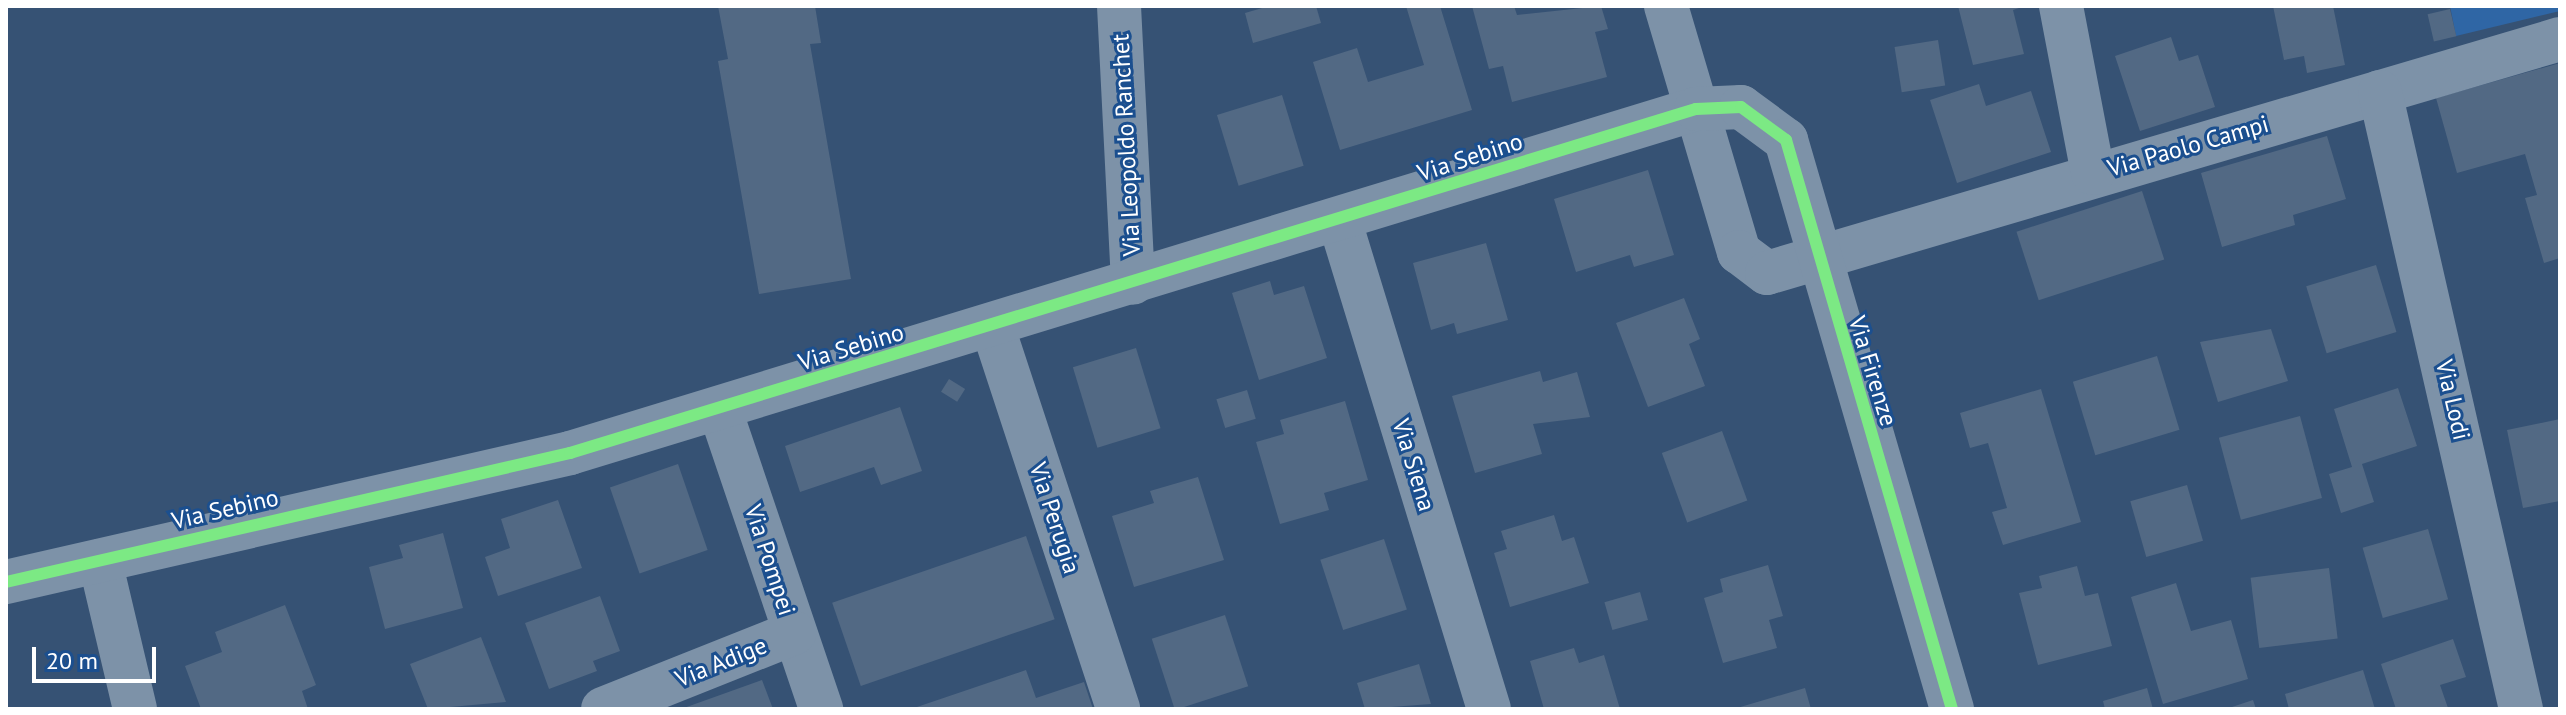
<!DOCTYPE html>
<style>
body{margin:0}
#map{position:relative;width:2566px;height:715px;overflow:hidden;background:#365274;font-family:"PT Sans",sans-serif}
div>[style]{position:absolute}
.green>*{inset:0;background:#2f66a5}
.building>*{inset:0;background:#526984;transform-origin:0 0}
.minor>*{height:44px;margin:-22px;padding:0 22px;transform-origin:22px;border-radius:22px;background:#7d92a8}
.cycleway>*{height:12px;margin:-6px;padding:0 6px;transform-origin:6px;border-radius:6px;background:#7ce984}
span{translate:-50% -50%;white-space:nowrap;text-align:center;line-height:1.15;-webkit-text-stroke:6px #1b4f8f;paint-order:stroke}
.street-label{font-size:24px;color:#fff}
.frame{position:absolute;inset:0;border:8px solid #fff;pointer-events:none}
.scale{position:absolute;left:32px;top:647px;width:124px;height:36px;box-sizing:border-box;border:4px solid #fff;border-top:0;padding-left:10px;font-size:24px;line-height:28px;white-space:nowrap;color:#fff;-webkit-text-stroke:6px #1b4f8f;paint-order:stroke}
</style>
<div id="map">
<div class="green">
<div style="clip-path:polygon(2450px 6px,2560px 6px,2560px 11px,2456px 36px)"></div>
</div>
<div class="building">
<div style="clip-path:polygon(718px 6px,815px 6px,821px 43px,810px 44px,851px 279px,759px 294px,718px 61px,728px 59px)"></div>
<div style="clip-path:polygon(1269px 6px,1316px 6px,1321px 23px,1253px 43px,1245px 13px)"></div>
<div style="clip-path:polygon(1406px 6px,1440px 6px,1472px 110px,1340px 150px,1313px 62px,1357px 48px,1368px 82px,1424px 65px)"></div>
<div style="clip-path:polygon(1472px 6px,1514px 6px,1517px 15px,1601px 6px,1608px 29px,1595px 32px,1607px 77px,1512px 102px,1503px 66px,1489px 69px)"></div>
<div style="clip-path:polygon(1958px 6px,2025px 6px,2013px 10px,2024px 54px,1973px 65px)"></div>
<div style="clip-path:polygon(2273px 6px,2333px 6px,2345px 65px,2307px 73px,2304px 56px,2284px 60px)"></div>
<div style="left:2450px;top:9px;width:28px;height:23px;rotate:77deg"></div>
<div style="clip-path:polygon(2171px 37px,2179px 61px,2198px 55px,2215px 107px,2140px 131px,2115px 56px)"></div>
<div style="left:1938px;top:40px;width:46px;height:44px;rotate:81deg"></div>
<div style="clip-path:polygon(2560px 63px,2560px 258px,2544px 263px,2525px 198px,2537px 195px,2525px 154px,2457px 173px,2436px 98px)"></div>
<div style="clip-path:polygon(1979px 84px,1986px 106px,2031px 91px,2051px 152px,1957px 183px,1930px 100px)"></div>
<div style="left:1282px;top:95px;width:74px;height:68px;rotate:73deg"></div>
<div style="clip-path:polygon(2327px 136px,2346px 199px,2293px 215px,2295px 225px,2222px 247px,2201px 173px)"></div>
<div style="clip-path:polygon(1648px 170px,1674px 255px,1634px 267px,1630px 255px,1576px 272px,1554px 199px)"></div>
<div style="left:2142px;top:191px;width:72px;height:132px;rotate:72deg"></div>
<div style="clip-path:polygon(1486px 243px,1508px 320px,1457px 334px,1454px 323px,1431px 330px,1413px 263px)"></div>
<div style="left:2376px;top:265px;width:70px;height:73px;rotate:73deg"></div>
<div style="clip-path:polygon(1270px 281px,1274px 295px,1304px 286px,1327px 358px,1259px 380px,1232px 293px)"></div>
<div style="clip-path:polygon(1684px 298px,1700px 339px,1689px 344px,1705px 386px,1648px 407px,1616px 323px)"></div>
<div style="clip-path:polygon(2271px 329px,2288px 381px,2218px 402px,2200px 342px)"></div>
<div style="left:1136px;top:348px;width:84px;height:66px;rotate:73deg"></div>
<div style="left:2157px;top:356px;width:77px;height:88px;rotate:73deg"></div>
<div style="clip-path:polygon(1540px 371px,1543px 382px,1577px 372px,1590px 417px,1533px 424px,1542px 454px,1475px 473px,1452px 396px)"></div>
<div style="left:949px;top:379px;width:19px;height:15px;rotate:32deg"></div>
<div style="clip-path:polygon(2398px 388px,2417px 446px,2362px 464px,2374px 502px,2341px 513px,2329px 474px,2352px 467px,2334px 409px)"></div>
<div style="clip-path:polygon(2041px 389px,2081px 522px,2003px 545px,1992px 512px,2007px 508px,1988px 443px,1970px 448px,1960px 413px)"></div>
<div style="left:1247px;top:390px;width:30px;height:32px;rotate:73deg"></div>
<div style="clip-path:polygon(1345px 401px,1368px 480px,1324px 493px,1329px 510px,1280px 524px,1256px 442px,1284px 434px,1280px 420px)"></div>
<div style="clip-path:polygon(900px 407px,922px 471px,881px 485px,874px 467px,800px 492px,785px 446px)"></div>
<div style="left:2300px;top:416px;width:85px;height:84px;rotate:75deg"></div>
<div style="clip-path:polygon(2560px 419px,2560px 501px,2523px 508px,2507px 430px)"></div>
<div style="left:1722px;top:431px;width:74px;height:64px;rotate:70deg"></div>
<div style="left:678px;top:464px;width:91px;height:72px;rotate:71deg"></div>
<div style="clip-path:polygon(1198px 477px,1224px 560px,1134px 587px,1112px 516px,1154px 503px,1150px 491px)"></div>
<div style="left:2187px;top:485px;width:58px;height:59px;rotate:74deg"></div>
<div style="clip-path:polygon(558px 500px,582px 568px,498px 596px,485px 557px,510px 548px,501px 519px)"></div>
<div style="clip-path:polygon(1554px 515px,1562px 541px,1574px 537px,1589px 583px,1510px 607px,1494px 553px,1507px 549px,1501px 531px)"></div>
<div style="left:2428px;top:529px;width:73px;height:68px;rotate:74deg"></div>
<div style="clip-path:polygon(443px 533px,463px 608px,385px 629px,369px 567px,403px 558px,399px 545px)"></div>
<div style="left:1026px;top:536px;width:88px;height:205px;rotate:71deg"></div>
<div style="left:1384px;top:539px;width:74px;height:67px;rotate:72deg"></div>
<div style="clip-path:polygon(1768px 565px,1783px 616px,1769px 620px,1777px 648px,1723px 663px,1704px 598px,1723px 592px,1720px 579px)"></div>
<div style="clip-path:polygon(2077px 566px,2085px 596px,2098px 593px,2112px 646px,2038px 665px,2019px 593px,2042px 588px,2039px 576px)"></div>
<div style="left:2329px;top:568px;width:71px;height:79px;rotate:83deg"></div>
<div style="clip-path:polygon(2176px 583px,2191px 631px,2231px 620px,2248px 679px,2163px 704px,2131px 597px)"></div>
<div style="left:1640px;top:592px;width:29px;height:37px;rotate:74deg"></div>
<div style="clip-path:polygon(600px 596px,620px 651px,593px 661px,597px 671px,549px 689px,525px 623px)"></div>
<div style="clip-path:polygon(285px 605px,316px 685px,302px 691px,308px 709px,201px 709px,185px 666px,222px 652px,215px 632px)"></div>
<div style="left:1225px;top:615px;width:75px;height:77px;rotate:72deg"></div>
<div style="clip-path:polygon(481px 637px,506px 702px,428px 709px,410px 664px)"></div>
<div style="clip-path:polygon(2453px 639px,2466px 677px,2440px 685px,2448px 708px,2396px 709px,2381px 664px)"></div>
<div style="clip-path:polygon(1574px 648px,1579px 663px,1604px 655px,1620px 709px,1544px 709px,1530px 661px)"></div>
<div style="clip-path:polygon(1419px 664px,1431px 704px,1365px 709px,1357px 683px)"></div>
<div style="clip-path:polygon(1026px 670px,1036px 698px,1084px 682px,1093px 709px,911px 709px)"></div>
<div style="clip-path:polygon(2363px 670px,2375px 709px,2289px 709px,2285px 694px)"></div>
<div style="clip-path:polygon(762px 680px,773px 709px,681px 709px)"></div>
<div style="clip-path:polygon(1805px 688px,1811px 709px,1737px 709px,1737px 708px)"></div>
<div style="clip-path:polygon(2147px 688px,2153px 709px,2105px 709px,2103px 701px)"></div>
<div style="clip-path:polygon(2253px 700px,2256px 709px,2229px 709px,2229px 708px)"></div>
</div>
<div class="minor">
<div style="left:1119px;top:6px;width:277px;rotate:87.1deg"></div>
<div style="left:1666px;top:6px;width:257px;rotate:73.5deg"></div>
<div style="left:1739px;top:252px;width:35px;rotate:37deg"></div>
<div style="left:1767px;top:273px;width:827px;rotate:-16.44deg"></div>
<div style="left:2061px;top:6px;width:170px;rotate:79.2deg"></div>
<div style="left:2380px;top:92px;width:633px;rotate:77.13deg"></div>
<div style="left:1340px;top:222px;width:509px;rotate:72.99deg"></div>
<div style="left:993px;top:328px;width:401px;rotate:71.8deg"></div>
<div style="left:720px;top:410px;width:316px;rotate:71.3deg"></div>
<div style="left:100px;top:561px;width:152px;rotate:76.7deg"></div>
<div style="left:6px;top:582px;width:579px;rotate:-12.88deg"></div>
<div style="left:570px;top:453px;width:1177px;rotate:-16.99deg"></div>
<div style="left:1696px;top:109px;width:45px;rotate:-2.5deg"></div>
<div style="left:1741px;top:107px;width:56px;rotate:36.3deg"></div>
<div style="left:1786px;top:140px;width:593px;rotate:73.74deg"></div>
<div style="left:603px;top:709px;width:206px;rotate:-21.7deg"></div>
</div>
<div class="cycleway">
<div style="left:6px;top:582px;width:579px;rotate:-12.88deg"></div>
<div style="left:570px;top:453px;width:1177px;rotate:-16.99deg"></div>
<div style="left:1696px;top:109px;width:45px;rotate:-2.5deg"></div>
<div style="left:1741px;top:107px;width:56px;rotate:36.3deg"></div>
<div style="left:1786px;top:140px;width:593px;rotate:73.74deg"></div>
</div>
<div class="street-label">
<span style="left:1126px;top:145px;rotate:-93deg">Via Leopoldo Ranchet</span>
<span style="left:2188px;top:146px;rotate:-16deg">Via Paolo Campi</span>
<span style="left:1470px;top:157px;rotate:-18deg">Via Sebino</span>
<span style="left:851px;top:347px;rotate:-17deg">Via Sebino</span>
<span style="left:1873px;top:371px;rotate:73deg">Via Firenze</span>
<span style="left:2453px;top:400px;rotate:77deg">Via Lodi</span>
<span style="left:1414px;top:465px;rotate:73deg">Via Siena</span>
<span style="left:225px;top:509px;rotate:-13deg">Via Sebino</span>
<span style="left:1055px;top:518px;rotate:72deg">Via Perugia</span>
<span style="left:770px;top:560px;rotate:72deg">Via Pompei</span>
<span style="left:721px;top:662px;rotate:-22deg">Via Adige</span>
</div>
<div class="frame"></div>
<div class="scale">20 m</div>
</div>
